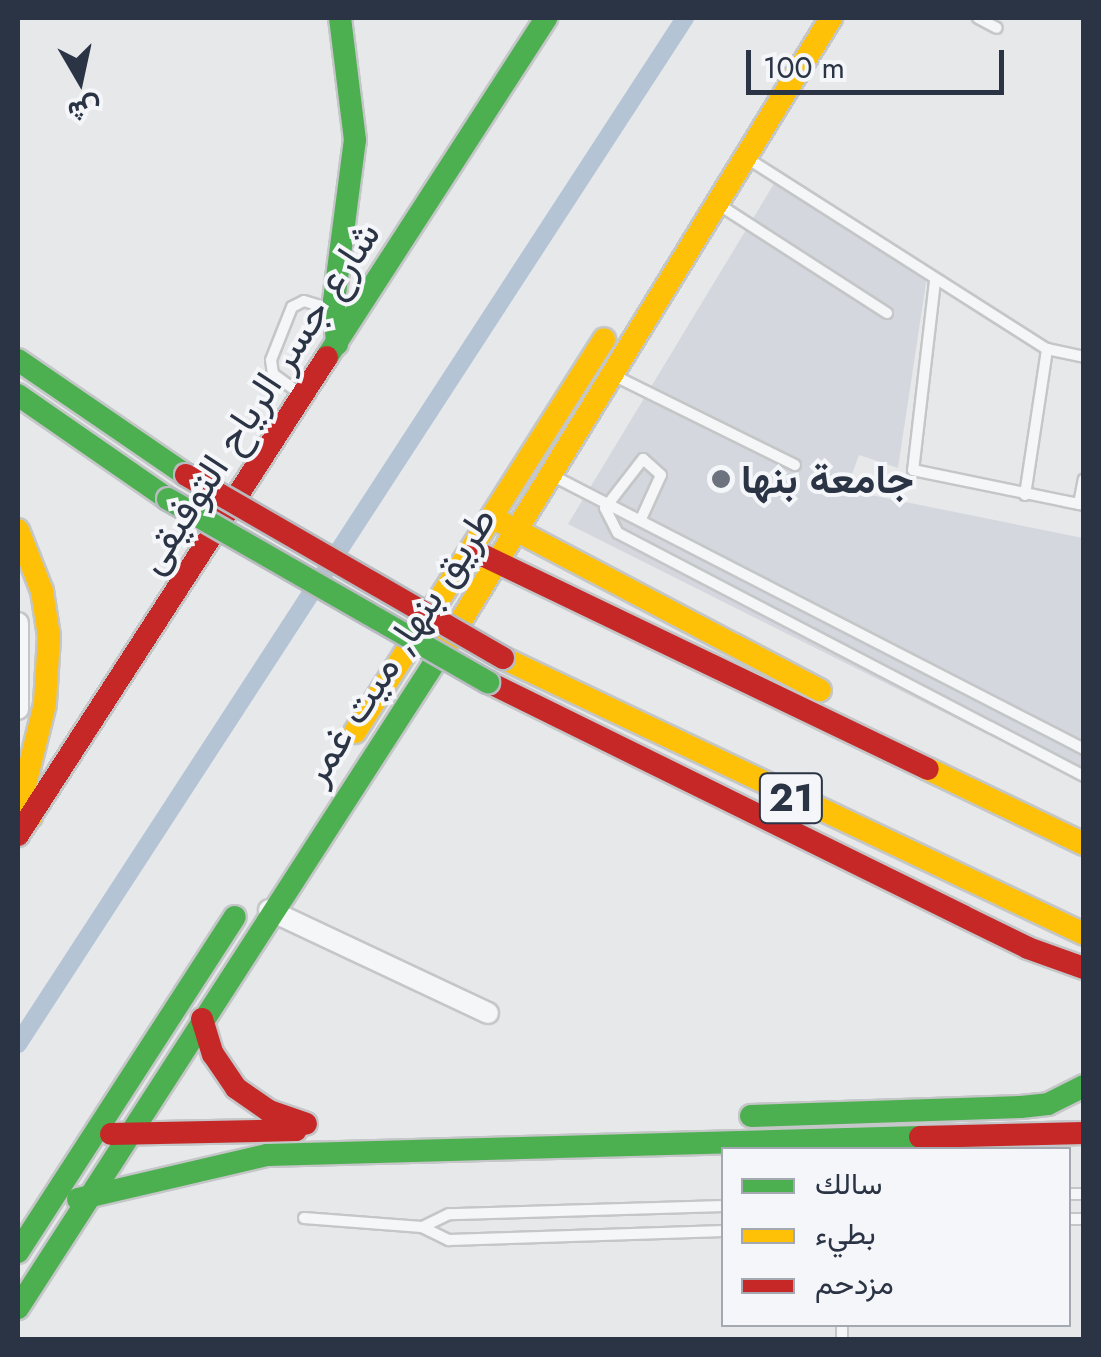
<!DOCTYPE html>
<meta charset="utf-8">
<style>
body{margin:0}
#map{position:relative;width:1101px;height:1357px;overflow:hidden;background:#e6e8ea;font-family:Jost,Vazirmatn,sans-serif}
div>[style]{position:absolute}
.built>*{inset:0;background:#d4d7dd}
.canal>*{height:18px;margin:-9px;padding:0 9px;transform-origin:9px;border-radius:9px;background:#b4c4d5}
.roads{filter:drop-shadow(2px 0 #c4c6c8) drop-shadow(-2px 0 #c4c6c8) drop-shadow(0 2px #c4c6c8) drop-shadow(0 -2px #c4c6c8)}
.lane>*{height:10px;margin:-5px;padding:0 5px;transform-origin:5px;border-radius:5px;background:#f5f6f7}
.street>*{height:20px;margin:-10px;padding:0 10px;transform-origin:10px;border-radius:10px;background:#f5f6f7}
.fast>*{height:22px;margin:-11px;padding:0 11px;transform-origin:11px;border-radius:11px;background:#4caf50}
.slow>*{height:22px;margin:-11px;padding:0 11px;transform-origin:11px;border-radius:11px;background:#ffc107}
.jam>*{height:22px;margin:-11px;padding:0 11px;transform-origin:11px;border-radius:11px;background:#c62828}
.bridges{filter:drop-shadow(2px 0 #b8bbbf) drop-shadow(-2px 0 #b8bbbf) drop-shadow(0 2px #b8bbbf) drop-shadow(0 -2px #b8bbbf)}
.fast-bridge>*{height:22px;margin:-11px;padding:0 11px;transform-origin:11px;border-radius:11px;background:#4caf50}
.jam-bridge>*{height:22px;margin:-11px;padding:0 11px;transform-origin:11px;border-radius:11px;background:#c62828}
.dots>*{width:28px;height:28px;translate:-50% -50%;box-sizing:border-box;border:5px solid #f4f6f9;border-radius:50%}
span{translate:-50% -50%;white-space:nowrap;text-align:center;line-height:1.15;-webkit-text-stroke:8px #f4f6f9;paint-order:stroke}
.shield-label span{padding:2px 8px;background:#f4f6f9;border:2px solid;border-radius:8px;-webkit-text-stroke-width:0}
.shield-label{font-size:38px;color:#2b3445;font-weight:700}
.street-label{font-size:40px;color:#2b3445}
.poi-label{font-size:40px;color:#2b3445;font-weight:700}
.left{translate:0 -50%;text-align:left}
.frame{position:absolute;inset:0;border:20px solid #2b3445;pointer-events:none}
.legend{position:absolute;left:721px;top:1147px;width:350px;height:180px;box-sizing:border-box;background:#f4f6f9;border:2px solid #a4a8b1;margin:0;padding:12px 18px;list-style:none;font-size:30px;color:#2b3445}
.legend li{display:flex;align-items:center;gap:20px;height:50px}
.legend b{width:50px;border:2px solid #a4a8b1}
.north{position:absolute;left:30px;top:30px;width:100px;height:100px;-webkit-text-stroke:8px #f4f6f9;paint-order:stroke;rotate:171deg;font-size:28px;font-weight:700;line-height:40px;text-align:center;color:#2b3445}
.north::after{content:'';display:block;margin:auto;width:35px;height:45px;background:#2b3445;clip-path:polygon(50% 0,100% 100%,50% 72%,0 100%)}
.scale{position:absolute;left:746px;top:50px;width:258px;height:45px;box-sizing:border-box;border:5px solid #2b3445;border-top:0;padding-left:12px;font-size:30px;line-height:35px;white-space:nowrap;color:#2b3445;-webkit-text-stroke:8px #f4f6f9;paint-order:stroke}
</style>
<div id="map">
<div class="built">
<div style="clip-path:polygon(778px 177px,922px 272px,926px 283px,898px 468px,859px 455px,846px 490px,1083px 538px,1083px 782px,568px 524px)"></div>
</div>
<div class="canal">
<div style="left:18px;top:1044px;width:1224px;rotate:-56.97deg"></div>
</div>
<div class="roads">
<div class="lane">
<div style="left:978px;top:18px;width:21px;rotate:28deg"></div>
<div style="left:750px;top:160px;width:352px;rotate:32.5deg"></div>
<div style="left:1047px;top:349px;width:38px;rotate:12deg"></div>
<div style="left:724px;top:208px;width:194px;rotate:32.8deg"></div>
<div style="left:935px;top:281px;width:190px;rotate:96.6deg"></div>
<div style="left:913px;top:470px;width:175px;rotate:11.6deg"></div>
<div style="left:621px;top:379px;width:194px;rotate:26.3deg"></div>
<div style="left:302px;top:395px;width:36px;rotate:-144deg"></div>
<div style="left:273px;top:374px;width:14px;rotate:-98deg"></div>
<div style="left:271px;top:360px;width:57px;rotate:-68.4deg"></div>
<div style="left:292px;top:307px;width:13px;rotate:-27deg"></div>
<div style="left:304px;top:301px;width:21px;rotate:17deg"></div>
<div style="left:561px;top:480px;width:588px;rotate:27.22deg"></div>
<div style="left:1025px;top:495px;width:148px;rotate:-81.4deg"></div>
<div style="left:1079px;top:504px;width:25px;rotate:-79deg"></div>
<div style="left:641px;top:519px;width:48px;rotate:-65.6deg"></div>
<div style="left:661px;top:475px;width:24px;rotate:-138deg"></div>
<div style="left:643px;top:459px;width:62px;rotate:127.8deg"></div>
<div style="left:605px;top:508px;width:28px;rotate:63deg"></div>
<div style="left:618px;top:533px;width:526px;rotate:27.54deg"></div>
<div style="left:1068px;top:1194px;width:16px"></div>
<div style="left:724px;top:1206px;width:275px;rotate:178.3deg"></div>
<div style="left:449px;top:1214px;width:30px;rotate:154deg"></div>
<div style="left:422px;top:1227px;width:30px;rotate:26deg"></div>
<div style="left:449px;top:1240px;width:275px;rotate:-1.9deg"></div>
<div style="left:304px;top:1218px;width:118px;rotate:4.4deg"></div>
<div style="left:1068px;top:1219px;width:16px"></div>
<div style="left:842px;top:1324px;width:16px;rotate:90deg"></div>
</div>
<div class="street">
<div style="left:18px;top:623px;width:86px;rotate:90deg"></div>
<div style="left:269px;top:910px;width:242px;rotate:25.2deg"></div>
</div>
<div class="fast">
<div style="left:337px;top:344px;width:43px;rotate:-94deg"></div>
<div style="left:334px;top:301px;width:162px;rotate:-82.6deg"></div>
<div style="left:355px;top:140px;width:123px;rotate:-97deg"></div>
<div style="left:327px;top:357px;width:404px;rotate:-57.1deg"></div>
<div style="left:18px;top:360px;width:204px;rotate:34.4deg"></div>
<div style="left:18px;top:395px;width:183px;rotate:34.7deg"></div>
<div style="left:751px;top:1116px;width:270px;rotate:-1.9deg"></div>
<div style="left:1021px;top:1107px;width:27px;rotate:-6deg"></div>
<div style="left:1048px;top:1104px;width:40px;rotate:-26.6deg"></div>
<div style="left:78px;top:1199px;width:194px;rotate:-13.1deg"></div>
<div style="left:267px;top:1155px;width:653px;rotate:-1.58deg"></div>
<div style="left:18px;top:1252px;width:399px;rotate:-57.1deg"></div>
<div style="left:18px;top:1308px;width:789px;rotate:-57.16deg"></div>
</div>
<div class="slow">
<div style="left:497px;top:520px;width:365px;rotate:27.8deg"></div>
<div style="left:18px;top:530px;width:66px;rotate:68.5deg"></div>
<div style="left:42px;top:591px;width:46px;rotate:81.2deg"></div>
<div style="left:49px;top:636px;width:68px;rotate:93.4deg"></div>
<div style="left:45px;top:704px;width:83px;rotate:103.9deg"></div>
<div style="left:25px;top:785px;width:32px;rotate:79deg"></div>
<div style="left:446px;top:645px;width:736px;rotate:-58.45deg"></div>
<div style="left:503px;top:658px;width:643px;rotate:25.41deg"></div>
<div style="left:355px;top:732px;width:465px;rotate:-57.6deg"></div>
<div style="left:928px;top:769px;width:173px;rotate:25.7deg"></div>
</div>
<div class="jam">
<div style="left:476px;top:552px;width:501px;rotate:25.65deg"></div>
<div style="left:488px;top:682px;width:602px;rotate:26.22deg"></div>
<div style="left:1028px;top:948px;width:59px;rotate:19.7deg"></div>
<div style="left:18px;top:835px;width:569px;rotate:-57.12deg"></div>
<div style="left:202px;top:1019px;width:37px;rotate:73deg"></div>
<div style="left:213px;top:1054px;width:41px;rotate:55.9deg"></div>
<div style="left:236px;top:1088px;width:40px;rotate:34.9deg"></div>
<div style="left:269px;top:1111px;width:39px;rotate:19deg"></div>
<div style="left:111px;top:1134px;width:185px;rotate:-1.2deg"></div>
<div style="left:920px;top:1137px;width:164px;rotate:-1.4deg"></div>
</div>
</div>
<div class="bridges">
<div class="fast-bridge">
<div style="left:168px;top:499px;width:369px;rotate:29.8deg"></div>
</div>
<div class="jam-bridge">
<div style="left:186px;top:475px;width:366px;rotate:30deg"></div>
</div>
</div>
<div class="dots">
<div style="left:721px;top:479px;background:#6c737f"></div>
</div>
<div class="shield-label">
<span style="left:791px;top:798px">21</span>
</div>
<div class="street-label">
<span style="left:258px;top:397px;rotate:-57deg">شارع جسر الرياح التوفيقى</span>
<span style="left:398px;top:645px;rotate:-57deg">طريق بنها, ميت غمر</span>
</div>
<div class="poi-label">
<span class="left" style="left:741px;top:479px">جامعة بنها</span>
</div>
<div class="frame"></div>
<ul class="legend">
<li><b style="height:12px;background:#4caf50"></b>سالك</li>
<li><b style="height:12px;background:#ffc107"></b>بطيء</li>
<li><b style="height:12px;background:#c62828"></b>مزدحم</li>
</ul>
<div class="north">ش</div>
<div class="scale">100 m</div>
</div>
